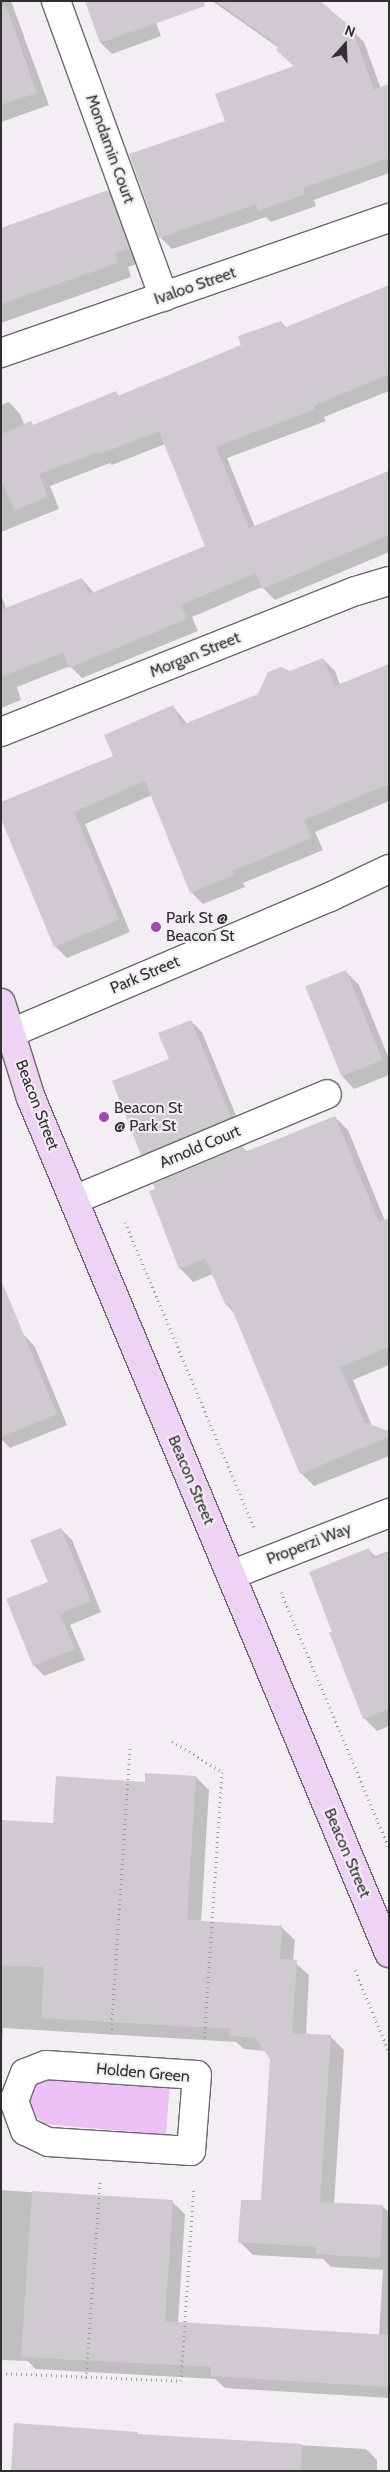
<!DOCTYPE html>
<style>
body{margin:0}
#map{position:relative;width:390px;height:2472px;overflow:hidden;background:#f2eef3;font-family:Cabin,sans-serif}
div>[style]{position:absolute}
.green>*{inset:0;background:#edc1f6}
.shadow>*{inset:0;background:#0003}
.building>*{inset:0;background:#cfcad0;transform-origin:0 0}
.path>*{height:3px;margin-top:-1.5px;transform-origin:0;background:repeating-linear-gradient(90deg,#a09da1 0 1px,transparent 0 5px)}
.roads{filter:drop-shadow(1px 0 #6c686d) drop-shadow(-1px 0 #6c686d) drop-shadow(0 1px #6c686d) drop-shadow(0 -1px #6c686d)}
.minor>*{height:28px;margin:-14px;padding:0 14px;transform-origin:14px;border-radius:14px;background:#fff}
.tertiary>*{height:28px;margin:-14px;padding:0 14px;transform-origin:14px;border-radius:14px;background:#fff}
.primary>*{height:28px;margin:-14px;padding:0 14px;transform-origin:14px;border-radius:14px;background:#efd3f5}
.dots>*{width:14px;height:14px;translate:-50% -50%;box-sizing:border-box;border:2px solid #f2eef3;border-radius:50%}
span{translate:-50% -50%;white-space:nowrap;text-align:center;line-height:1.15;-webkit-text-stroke:4px #f2eef3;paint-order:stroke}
.street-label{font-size:16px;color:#312f31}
.poi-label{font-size:16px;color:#312f31}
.left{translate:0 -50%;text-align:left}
.frame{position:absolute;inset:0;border:2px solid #312f31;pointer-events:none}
.north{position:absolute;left:320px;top:20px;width:50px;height:50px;-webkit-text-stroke:4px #f2eef3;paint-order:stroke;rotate:20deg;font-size:14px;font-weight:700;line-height:20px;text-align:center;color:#312f31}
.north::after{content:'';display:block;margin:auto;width:18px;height:22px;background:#312f31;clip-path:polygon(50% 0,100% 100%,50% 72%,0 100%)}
</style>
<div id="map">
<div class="green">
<div style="clip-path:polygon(41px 2078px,170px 2083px,166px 2135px,45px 2124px,32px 2114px,29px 2099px,35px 2084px)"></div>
</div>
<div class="shadow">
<div style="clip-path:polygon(1px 1px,11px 1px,49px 105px,1px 122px)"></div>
<div style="clip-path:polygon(86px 1px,148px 1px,161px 36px,112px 54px,101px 43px)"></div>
<div style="clip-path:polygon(212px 1px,304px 1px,351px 29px,364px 42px,381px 89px,389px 86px,389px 173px,314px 200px,316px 206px,271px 222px,266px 217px,172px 249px,160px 237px,226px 122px,295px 67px,277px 50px,279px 48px)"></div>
<div style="clip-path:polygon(108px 191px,122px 205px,143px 262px,128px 267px,131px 277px,1px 323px,1px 229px)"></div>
<div style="clip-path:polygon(389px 287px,389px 391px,324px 417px,326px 421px,227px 458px,255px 527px,389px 471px,389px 552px,275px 600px,262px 587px,192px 617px,198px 631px,82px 678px,70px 666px,17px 687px,21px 700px,1px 708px,1px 594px,6px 608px,82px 579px,94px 593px,206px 547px,165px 444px,112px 465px,110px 463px,50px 486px,59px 509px,1px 532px,1px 405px,9px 402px,20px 414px,25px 426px,31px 423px,34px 426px,116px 393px,119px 396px,243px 346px,281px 322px,287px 328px)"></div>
<div style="clip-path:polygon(323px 659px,335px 671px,340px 685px,389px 665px,389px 801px,315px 832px,323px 850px,243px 883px,245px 887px,203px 904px,191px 892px,152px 795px,85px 824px,130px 932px,67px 958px,55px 946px,1px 816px,115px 757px,173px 706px,187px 724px,259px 695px,290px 673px)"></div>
<div style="clip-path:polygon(346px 972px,359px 985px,389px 1059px,389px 1075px,354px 1089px,342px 1076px)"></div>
<div style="clip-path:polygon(191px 1021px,202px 1032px,241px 1128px,153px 1165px,142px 1154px,170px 1059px)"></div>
<div style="clip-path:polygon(335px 1117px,348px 1130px,385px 1221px,389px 1219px,389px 1365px,353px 1380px,372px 1426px,389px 1432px,389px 1456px,314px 1486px,301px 1473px,234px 1313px,227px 1305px,213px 1274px,193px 1282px,180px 1268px,243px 1148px,248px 1152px)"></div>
<div style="clip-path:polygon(25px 1336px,35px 1347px,67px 1425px,10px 1448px,1px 1439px,1px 1346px)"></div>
<div style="clip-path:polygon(61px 1529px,72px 1540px,101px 1612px,70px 1625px,85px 1660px,44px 1676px,34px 1665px)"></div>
<div style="clip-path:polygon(369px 1550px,375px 1556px,389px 1551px,389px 1726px,377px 1731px,364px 1718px,333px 1632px)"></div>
<div style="clip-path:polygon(196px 1777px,209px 1790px,201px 1922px,281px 1927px,295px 1940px,293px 1961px,309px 1975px,306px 2035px,330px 2036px,344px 2050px,334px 2204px,382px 2206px,389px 2212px,389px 2398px,225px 2388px,215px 2379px,35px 2369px,28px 2361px,1px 2360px,1px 2190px,172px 2202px,185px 2214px,178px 2323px,379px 2336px,383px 2270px,331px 2267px,323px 2259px,253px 2255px,239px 2241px,263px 2202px,272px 2058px,266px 2051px,244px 2049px,236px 2042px,3px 2028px,1px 2062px,1px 1821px,54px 1824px,146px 1783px)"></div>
<div style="clip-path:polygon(137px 2433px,140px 2436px,366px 2449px,377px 2460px,377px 2471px,12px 2471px)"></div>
</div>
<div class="building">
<div style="clip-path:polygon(85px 1px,204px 1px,205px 6px,100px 43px)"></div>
<div style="clip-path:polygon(216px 1px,320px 1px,352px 28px,374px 90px,389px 84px,389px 158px,303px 188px,305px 194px,258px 211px,256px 204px,159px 238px,129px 154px,225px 121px,215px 94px,294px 66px,276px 50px,279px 46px)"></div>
<div style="clip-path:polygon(6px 6px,37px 93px,1px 105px,1px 7px)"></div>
<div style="clip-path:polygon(108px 190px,130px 248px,115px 253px,118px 263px,1px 304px,1px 228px)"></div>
<div style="clip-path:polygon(389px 285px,389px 374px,314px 406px,315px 409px,216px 447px,249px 528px,389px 471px,389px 535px,262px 589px,256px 573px,181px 605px,187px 619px,69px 668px,63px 653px,1px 677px,1px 610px,82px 578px,89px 594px,205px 546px,159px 431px,100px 454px,99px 452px,39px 474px,48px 497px,14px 511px,1px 479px,1px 434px,31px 421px,33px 425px,116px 391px,118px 396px,241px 345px,238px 336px,281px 321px,284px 328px)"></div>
<div style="clip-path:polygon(323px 658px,335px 686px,389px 664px,389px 784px,304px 820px,312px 838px,232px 871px,234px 875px,190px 893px,145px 781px,74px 812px,119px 920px,54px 947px,1px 819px,1px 802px,113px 756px,104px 735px,173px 705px,182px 725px,258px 694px,268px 672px,281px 667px,290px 671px)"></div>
<div style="left:346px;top:970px;width:97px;height:44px;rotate:68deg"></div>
<div style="clip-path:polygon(191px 1020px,231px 1117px,141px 1155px,112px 1081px,169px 1059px,158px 1033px)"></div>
<div style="clip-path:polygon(335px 1116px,379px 1222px,389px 1218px,389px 1347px,340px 1367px,364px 1422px,389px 1431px,389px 1437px,300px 1474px,230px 1304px,226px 1306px,205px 1259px,179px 1269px,149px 1191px,155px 1189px,153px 1184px,243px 1146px,245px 1152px)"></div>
<div style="clip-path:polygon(1px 1280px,57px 1414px,1px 1437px)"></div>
<div style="clip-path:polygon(61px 1528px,91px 1601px,60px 1614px,75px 1649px,33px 1666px,6px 1599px,48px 1582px,30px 1540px)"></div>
<div style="clip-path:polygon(369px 1548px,373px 1559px,389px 1553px,389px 1709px,363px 1719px,329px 1632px,332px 1632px,309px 1572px)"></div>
<div style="clip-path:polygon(145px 1773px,196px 1776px,187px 1920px,282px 1926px,280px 1959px,297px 1960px,292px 2033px,331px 2035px,320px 2202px,383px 2205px,380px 2258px,316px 2254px,316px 2247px,238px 2242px,241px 2200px,261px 2200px,270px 2059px,255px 2038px,229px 2036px,230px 2029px,41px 2018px,44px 1967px,1px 1966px,1px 1820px,53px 1823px,56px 1776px,145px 1782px)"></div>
<div style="clip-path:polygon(32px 2191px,173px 2200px,165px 2321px,389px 2335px,389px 2387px,211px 2376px,211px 2367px,21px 2357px)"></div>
<div style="clip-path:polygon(14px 2423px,138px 2432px,138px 2434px,302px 2444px,301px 2471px,11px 2471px)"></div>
</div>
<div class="path">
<div style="left:125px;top:1222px;width:331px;rotate:67.1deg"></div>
<div style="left:281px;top:1592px;width:278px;rotate:67.1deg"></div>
<div style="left:172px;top:1741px;width:59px;rotate:31.8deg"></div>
<div style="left:222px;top:1772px;width:270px;rotate:93.8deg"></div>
<div style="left:355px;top:1970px;width:89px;rotate:67.5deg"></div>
<div style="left:111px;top:2034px;width:286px;rotate:-86.2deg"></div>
<div style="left:1px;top:2373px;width:180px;rotate:2.5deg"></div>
<div style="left:181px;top:2381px;width:194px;rotate:-86.2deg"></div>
<div style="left:86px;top:2378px;width:197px;rotate:-85.9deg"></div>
</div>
<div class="roads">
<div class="minor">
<div style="left:56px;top:1px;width:315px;rotate:70deg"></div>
<div style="left:1px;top:353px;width:411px;rotate:-19.2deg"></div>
<div style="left:1px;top:732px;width:382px;rotate:-21.7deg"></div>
<div style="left:356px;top:591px;width:34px;rotate:-17deg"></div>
<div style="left:74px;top:1200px;width:274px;rotate:-22.7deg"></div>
<div style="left:231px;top:1575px;width:170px;rotate:-21.4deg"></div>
<div style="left:46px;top:2065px;width:151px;rotate:3.8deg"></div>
<div style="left:197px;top:2075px;width:76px;rotate:94.5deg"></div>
<div style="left:191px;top:2151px;width:143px;rotate:-176.4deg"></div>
<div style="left:48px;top:2142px;width:25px;rotate:-154deg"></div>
<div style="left:25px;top:2131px;width:32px;rotate:-110deg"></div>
<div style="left:14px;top:2101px;width:30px;rotate:-69deg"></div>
<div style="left:25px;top:2073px;width:22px;rotate:-21deg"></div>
</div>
<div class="tertiary">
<div style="left:11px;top:1033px;width:347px;rotate:-23.1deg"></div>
<div style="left:330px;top:897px;width:65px;rotate:-25.4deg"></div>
</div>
<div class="primary">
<div style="left:1px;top:1003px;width:100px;rotate:72.5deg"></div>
<div style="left:31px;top:1098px;width:927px;rotate:67.28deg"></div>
</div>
</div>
<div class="dots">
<div style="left:156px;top:927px;background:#a148b4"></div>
<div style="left:104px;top:1117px;background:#a148b4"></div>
</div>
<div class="street-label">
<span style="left:110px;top:149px;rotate:70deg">Mondamin Court</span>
<span style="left:195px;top:286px;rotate:-19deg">Ivaloo Street</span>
<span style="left:195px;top:655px;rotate:-22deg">Morgan Street</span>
<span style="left:145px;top:975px;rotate:-23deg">Park Street</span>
<span style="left:37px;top:1105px;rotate:69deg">Beacon Street</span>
<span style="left:200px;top:1147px;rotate:-23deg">Arnold Court</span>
<span style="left:191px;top:1480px;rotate:67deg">Beacon Street</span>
<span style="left:309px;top:1544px;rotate:-21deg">Properzi Way</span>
<span style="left:347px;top:1853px;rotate:67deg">Beacon Street</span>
<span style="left:143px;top:2073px;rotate:5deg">Holden Green</span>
</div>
<div class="poi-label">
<span class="left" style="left:166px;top:927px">Park St @<br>Beacon St</span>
<span class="left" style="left:114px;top:1117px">Beacon St<br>@ Park St</span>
</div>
<div class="frame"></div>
<div class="north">N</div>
</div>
